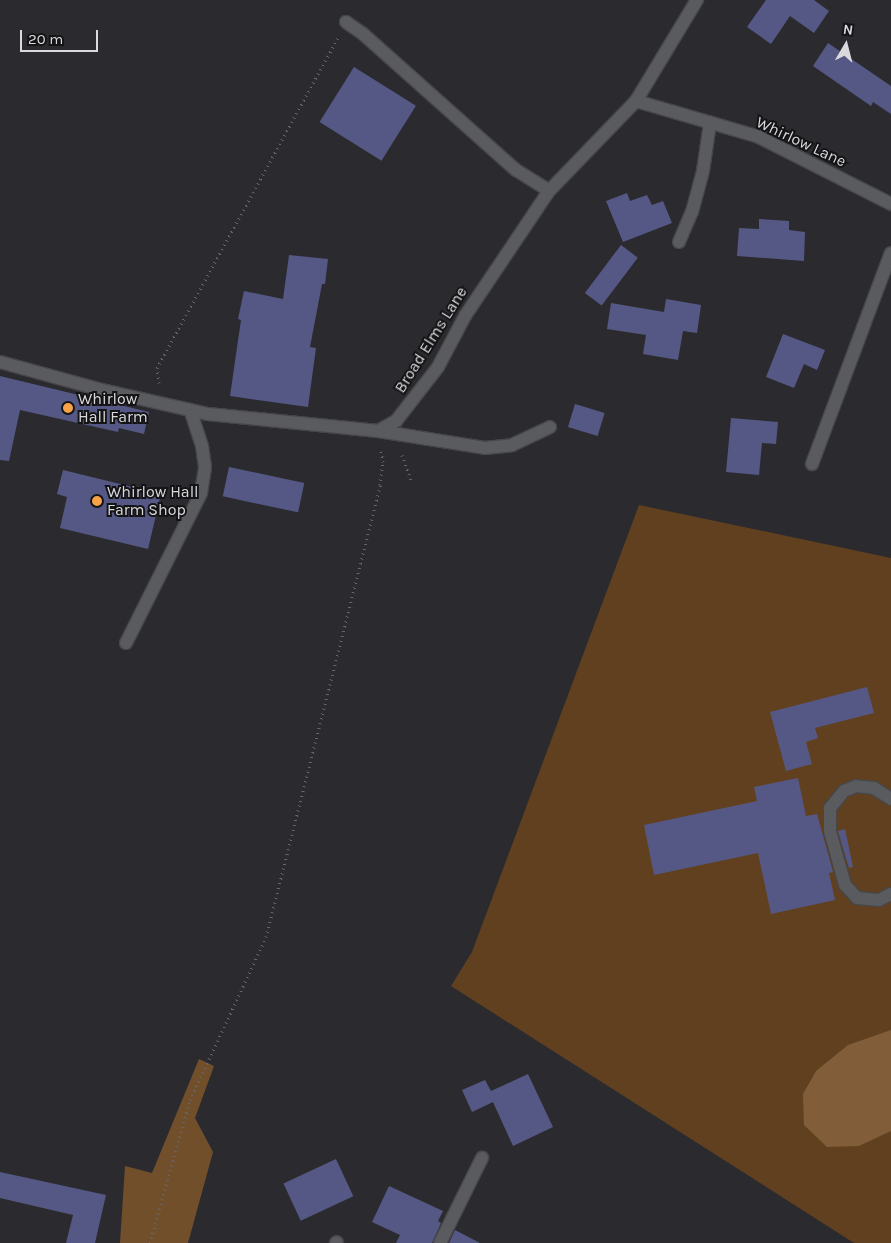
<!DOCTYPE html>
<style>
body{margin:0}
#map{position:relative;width:891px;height:1243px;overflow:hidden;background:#2b2b2f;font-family:Karla,sans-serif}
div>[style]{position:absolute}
.green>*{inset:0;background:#60401e}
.forest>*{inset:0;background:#724f2b}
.water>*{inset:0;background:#815d39}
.building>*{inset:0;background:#555884;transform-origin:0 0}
.path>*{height:3px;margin-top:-1.5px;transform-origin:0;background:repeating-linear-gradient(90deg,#66666a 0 1px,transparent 0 5px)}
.roads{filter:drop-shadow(1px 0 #47474a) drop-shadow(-1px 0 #47474a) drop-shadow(0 1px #47474a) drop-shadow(0 -1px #47474a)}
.minor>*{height:12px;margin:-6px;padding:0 6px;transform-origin:6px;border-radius:6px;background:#5a5b5f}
.dots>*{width:14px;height:14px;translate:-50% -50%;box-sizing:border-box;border:2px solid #141416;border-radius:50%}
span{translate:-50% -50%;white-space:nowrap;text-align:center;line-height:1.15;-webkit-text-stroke:4px #141416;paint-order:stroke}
.street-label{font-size:16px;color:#dadadd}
.poi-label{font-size:16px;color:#dadadd}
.left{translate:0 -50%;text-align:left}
.north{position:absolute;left:821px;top:20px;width:50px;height:50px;-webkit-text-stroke:4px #141416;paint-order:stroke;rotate:8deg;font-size:14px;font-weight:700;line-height:20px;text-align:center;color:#dadadd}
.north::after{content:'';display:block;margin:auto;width:18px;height:22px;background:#dadadd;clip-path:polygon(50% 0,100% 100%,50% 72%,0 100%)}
.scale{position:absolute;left:20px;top:30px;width:78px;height:22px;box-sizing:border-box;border:2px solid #dadadd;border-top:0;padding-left:6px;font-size:15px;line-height:18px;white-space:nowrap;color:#dadadd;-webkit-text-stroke:4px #141416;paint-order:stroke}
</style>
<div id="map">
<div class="green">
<div style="clip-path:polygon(639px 505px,891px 558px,891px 1243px,854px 1243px,451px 986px,472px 952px)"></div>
</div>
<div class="forest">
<div style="clip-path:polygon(199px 1059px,214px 1066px,195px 1118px,213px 1152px,188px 1243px,120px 1243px,125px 1166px,152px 1173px)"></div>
</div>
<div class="water">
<div style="clip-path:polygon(891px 1030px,891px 1131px,859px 1146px,827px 1147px,804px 1125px,803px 1094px,816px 1071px,848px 1045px)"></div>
</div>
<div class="building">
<div style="clip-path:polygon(766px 0,814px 0,829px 11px,814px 33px,790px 16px,771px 44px,747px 27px)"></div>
<div style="clip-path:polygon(828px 43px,891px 86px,891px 114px,873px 102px,871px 106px,813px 66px)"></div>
<div style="left:354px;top:67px;width:73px;height:65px;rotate:32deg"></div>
<div style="clip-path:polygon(627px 193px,630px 201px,647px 195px,652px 205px,663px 201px,672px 223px,623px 242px,606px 201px)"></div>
<div style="clip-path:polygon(759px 219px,789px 221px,789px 230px,805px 232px,804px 261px,737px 256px,739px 228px,759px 229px)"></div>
<div style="left:621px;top:245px;width:21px;height:60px;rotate:37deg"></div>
<div style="clip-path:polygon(289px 255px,328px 259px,325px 284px,322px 284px,310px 347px,316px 348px,308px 407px,230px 396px,241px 320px,238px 319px,244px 291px,283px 299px)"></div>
<div style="clip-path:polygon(666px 299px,701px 305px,697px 333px,683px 331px,678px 360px,643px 354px,646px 335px,607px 329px,611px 303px,664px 312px)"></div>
<div style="clip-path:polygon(783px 334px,825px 350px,817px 370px,804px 364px,794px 388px,766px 377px)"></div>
<div style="clip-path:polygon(0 376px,149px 412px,144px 434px,119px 428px,118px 432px,20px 410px,9px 461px,0 460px)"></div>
<div style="left:575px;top:404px;width:31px;height:24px;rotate:17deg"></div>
<div style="clip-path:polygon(731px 418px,778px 422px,776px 444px,762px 443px,759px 475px,726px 472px)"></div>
<div style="left:229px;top:467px;width:77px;height:30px;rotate:12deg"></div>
<div style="clip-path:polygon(63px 470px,161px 494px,148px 549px,60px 528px,67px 497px,57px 494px)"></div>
<div style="clip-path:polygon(867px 687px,874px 713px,815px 728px,818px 738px,806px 742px,812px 764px,786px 771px,770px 712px)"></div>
<div style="clip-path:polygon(798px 778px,806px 816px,817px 814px,833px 872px,829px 873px,835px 900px,771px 914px,758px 853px,654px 875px,644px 825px,757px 801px,754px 787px)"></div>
<div style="clip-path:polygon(845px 829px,853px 867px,849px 868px,838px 831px)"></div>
<div style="clip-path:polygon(528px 1074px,553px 1127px,513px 1146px,493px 1102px,472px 1112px,462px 1090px,485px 1080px,491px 1091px)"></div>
<div style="left:336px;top:1159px;width:41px;height:58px;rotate:65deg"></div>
<div style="clip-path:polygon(0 1172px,106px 1195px,95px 1243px,66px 1243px,73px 1215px,0 1198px)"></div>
<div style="clip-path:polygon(389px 1186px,443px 1211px,438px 1221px,441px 1223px,432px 1243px,396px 1243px,400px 1235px,372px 1222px)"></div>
<div style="clip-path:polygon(455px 1230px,480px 1243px,449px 1243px)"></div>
</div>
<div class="path">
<div style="left:159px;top:383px;width:15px;rotate:-98deg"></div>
<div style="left:157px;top:368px;width:376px;rotate:-61.3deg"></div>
<div style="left:402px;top:455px;width:27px;rotate:70deg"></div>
<div style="left:150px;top:1243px;width:148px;rotate:-74.4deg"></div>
<div style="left:190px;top:1100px;width:180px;rotate:-65deg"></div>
<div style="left:266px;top:937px;width:466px;rotate:-75.8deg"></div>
<div style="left:380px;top:485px;width:23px;rotate:-83deg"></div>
<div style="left:383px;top:462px;width:11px;rotate:-100deg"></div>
</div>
<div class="roads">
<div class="minor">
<div style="left:346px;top:22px;width:19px;rotate:35deg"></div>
<div style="left:362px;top:33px;width:206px;rotate:41.7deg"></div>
<div style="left:516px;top:170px;width:39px;rotate:32deg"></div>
<div style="left:636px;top:101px;width:128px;rotate:16.3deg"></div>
<div style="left:759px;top:137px;width:148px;rotate:26.9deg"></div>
<div style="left:679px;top:242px;width:33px;rotate:-67deg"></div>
<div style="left:692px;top:212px;width:42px;rotate:-75deg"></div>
<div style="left:703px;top:171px;width:49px;rotate:-81.7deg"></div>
<div style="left:0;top:362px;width:102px;rotate:15.4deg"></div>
<div style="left:98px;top:389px;width:113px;rotate:12.8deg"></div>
<div style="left:208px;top:414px;width:171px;rotate:5.7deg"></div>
<div style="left:378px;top:431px;width:21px;rotate:-29deg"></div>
<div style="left:396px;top:421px;width:68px;rotate:-52.1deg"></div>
<div style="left:438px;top:367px;width:58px;rotate:-62.1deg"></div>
<div style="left:465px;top:316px;width:151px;rotate:-56.1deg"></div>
<div style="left:549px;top:191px;width:125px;rotate:-46deg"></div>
<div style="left:636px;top:101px;width:118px;rotate:-58.9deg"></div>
<div style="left:378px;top:431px;width:108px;rotate:9deg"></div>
<div style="left:485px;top:448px;width:27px;rotate:-6deg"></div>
<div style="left:512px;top:445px;width:42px;rotate:-25.3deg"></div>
<div style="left:812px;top:464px;width:225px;rotate:-69.5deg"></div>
<div style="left:126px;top:643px;width:168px;rotate:-63.4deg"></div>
<div style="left:201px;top:493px;width:26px;rotate:-81deg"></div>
<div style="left:205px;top:467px;width:21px;rotate:-98deg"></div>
<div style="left:202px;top:446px;width:38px;rotate:-108deg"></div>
<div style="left:891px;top:799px;width:20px;rotate:-147deg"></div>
<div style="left:874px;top:788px;width:18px;rotate:-174deg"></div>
<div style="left:856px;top:786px;width:13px;rotate:157deg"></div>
<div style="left:844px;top:791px;width:22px;rotate:129deg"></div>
<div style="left:830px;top:808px;width:23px;rotate:90deg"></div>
<div style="left:830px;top:831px;width:56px;rotate:74.5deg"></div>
<div style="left:845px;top:885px;width:18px;rotate:47deg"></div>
<div style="left:857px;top:898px;width:22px;rotate:5deg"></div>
<div style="left:879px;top:900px;width:13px;rotate:-27deg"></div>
<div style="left:336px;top:1243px;width:1px;rotate:-45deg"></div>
<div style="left:440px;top:1243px;width:95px;rotate:-63.7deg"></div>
</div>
</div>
<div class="dots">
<div style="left:68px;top:408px;background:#f6a247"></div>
<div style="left:97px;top:501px;background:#f6a247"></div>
</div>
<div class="street-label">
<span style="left:801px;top:142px;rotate:25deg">Whirlow Lane</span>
<span style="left:431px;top:340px;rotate:-58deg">Broad Elms Lane</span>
</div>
<div class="poi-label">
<span class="left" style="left:78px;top:408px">Whirlow<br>Hall Farm</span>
<span class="left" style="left:107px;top:501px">Whirlow Hall<br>Farm Shop</span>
</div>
<div class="north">N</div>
<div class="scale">20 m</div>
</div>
